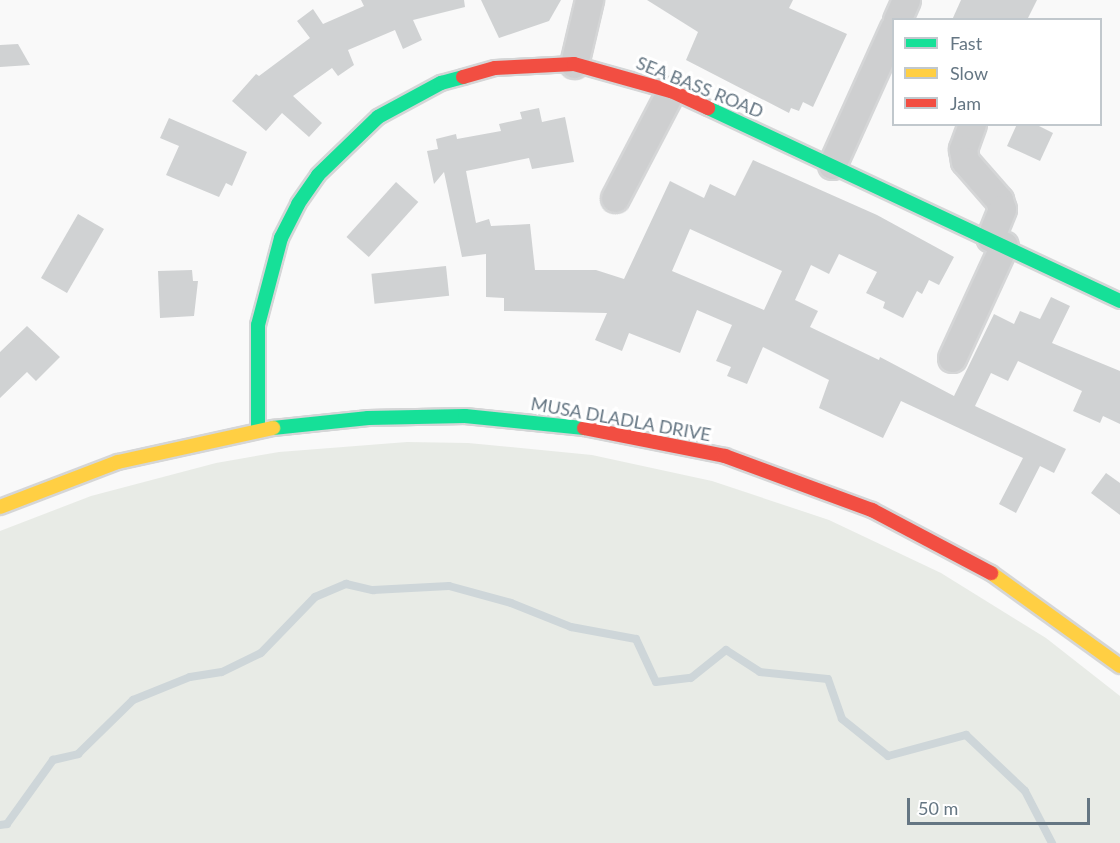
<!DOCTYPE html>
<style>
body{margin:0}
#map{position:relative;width:1120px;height:843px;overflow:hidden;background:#f9f9f9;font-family:Lato,sans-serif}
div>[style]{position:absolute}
.green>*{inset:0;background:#e8ebe6}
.stream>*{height:8px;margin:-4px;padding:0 4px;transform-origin:4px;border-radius:4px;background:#ced6d9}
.building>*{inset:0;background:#d0d2d3;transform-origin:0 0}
.roads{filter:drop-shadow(2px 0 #d5d6d7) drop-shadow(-2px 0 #d5d6d7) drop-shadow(0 2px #d5d6d7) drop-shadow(0 -2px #d5d6d7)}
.street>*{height:27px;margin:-13.5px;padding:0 13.5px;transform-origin:13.5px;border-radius:13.5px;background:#cecfd0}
.fast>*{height:14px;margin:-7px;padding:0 7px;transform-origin:7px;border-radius:7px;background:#16e098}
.slow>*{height:14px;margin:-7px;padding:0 7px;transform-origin:7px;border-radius:7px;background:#ffcf43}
.jam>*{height:14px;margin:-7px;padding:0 7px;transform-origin:7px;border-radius:7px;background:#f24e42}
span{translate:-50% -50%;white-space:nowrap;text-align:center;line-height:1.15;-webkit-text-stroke:6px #fff;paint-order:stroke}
.street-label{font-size:18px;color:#657683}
.legend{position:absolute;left:892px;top:18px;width:210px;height:108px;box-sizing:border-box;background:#fff;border:2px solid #c1c8cd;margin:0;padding:8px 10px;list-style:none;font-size:18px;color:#657683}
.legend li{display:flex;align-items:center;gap:12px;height:30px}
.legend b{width:30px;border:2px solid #c1c8cd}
.scale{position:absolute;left:907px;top:798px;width:183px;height:27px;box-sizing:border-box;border:3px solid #657683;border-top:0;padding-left:8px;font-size:18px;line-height:21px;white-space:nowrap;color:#657683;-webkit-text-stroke:4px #fff;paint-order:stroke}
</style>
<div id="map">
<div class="green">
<div style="clip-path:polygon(407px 442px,468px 443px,592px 455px,712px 481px,829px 520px,941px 573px,1046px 638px,1120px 696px,1120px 843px,0 843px,0 531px,91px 496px,216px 463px,279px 452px)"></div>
</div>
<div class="stream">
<div style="left:0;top:825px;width:7px;rotate:-8deg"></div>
<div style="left:7px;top:824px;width:79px;rotate:-54.3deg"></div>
<div style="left:53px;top:760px;width:26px;rotate:-13deg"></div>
<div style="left:78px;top:754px;width:77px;rotate:-44.5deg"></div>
<div style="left:133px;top:700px;width:61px;rotate:-22deg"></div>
<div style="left:190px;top:677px;width:32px;rotate:-9deg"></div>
<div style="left:222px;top:672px;width:43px;rotate:-26deg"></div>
<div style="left:261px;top:653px;width:78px;rotate:-46deg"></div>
<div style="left:315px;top:597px;width:34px;rotate:-23deg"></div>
<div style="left:346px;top:584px;width:28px;rotate:13deg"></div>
<div style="left:373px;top:590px;width:76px;rotate:-3deg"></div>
<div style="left:449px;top:586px;width:64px;rotate:15.3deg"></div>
<div style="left:511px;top:603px;width:65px;rotate:21.8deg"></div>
<div style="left:571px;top:627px;width:66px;rotate:10.5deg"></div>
<div style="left:636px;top:639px;width:47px;rotate:65.1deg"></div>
<div style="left:656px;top:682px;width:35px;rotate:-7deg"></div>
<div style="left:691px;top:678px;width:45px;rotate:-38.7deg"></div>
<div style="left:726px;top:650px;width:40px;rotate:32.9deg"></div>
<div style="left:760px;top:672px;width:68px;rotate:5.9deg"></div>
<div style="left:828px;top:679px;width:42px;rotate:70.7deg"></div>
<div style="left:842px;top:719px;width:59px;rotate:38.8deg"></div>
<div style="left:888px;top:756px;width:81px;rotate:-15.1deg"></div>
<div style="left:966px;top:735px;width:81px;rotate:43.5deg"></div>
<div style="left:1025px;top:791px;width:59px;rotate:62.6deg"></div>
</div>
<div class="building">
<div style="clip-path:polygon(361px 0,464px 0,465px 7px,413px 20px,422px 40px,403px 49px,395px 30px,348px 50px,354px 65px,338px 76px,332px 68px,293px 96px,322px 123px,309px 137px,282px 113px,266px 131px,232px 101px,256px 74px,259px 76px,310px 38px,297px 21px,313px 9px,323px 24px,364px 6px)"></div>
<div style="clip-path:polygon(481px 0,561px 0,549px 21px,499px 38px)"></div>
<div style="clip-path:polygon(647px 0,793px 0,789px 8px,847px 34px,813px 107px,803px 102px,799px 111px,791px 108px,789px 113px,686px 60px,698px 32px)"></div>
<div style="clip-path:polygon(961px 0,1037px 0,1027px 20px,952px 20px)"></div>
<div style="clip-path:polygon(18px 44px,30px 65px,0 67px,0 45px)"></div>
<div style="clip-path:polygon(evenodd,539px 108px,542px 122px,565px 117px,574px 162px,532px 169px,529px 158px,466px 171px,476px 223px,489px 219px,491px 226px,530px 224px,535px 270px,596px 270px,624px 279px,670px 181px,704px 198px,710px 184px,735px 196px,753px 160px,877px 215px,954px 257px,939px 285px,929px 280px,922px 294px,917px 291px,903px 318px,883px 308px,885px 302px,866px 293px,877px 272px,839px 254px,829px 274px,811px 265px,795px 300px,818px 311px,810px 327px,879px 360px,880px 357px,954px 396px,994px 314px,1014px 324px,1020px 311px,1040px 319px,1051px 297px,1070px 306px,1052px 343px,1120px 371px,1120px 424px,1103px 416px,1100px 423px,1073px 411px,1082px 391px,1018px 361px,1008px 381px,991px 373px,975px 406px,1066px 449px,1054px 473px,1040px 466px,1016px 513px,999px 504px,1023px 458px,901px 401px,883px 438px,819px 408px,829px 380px,763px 347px,747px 384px,727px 376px,731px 367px,716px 361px,732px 325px,697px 310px,680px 353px,629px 333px,622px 351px,595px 340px,607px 313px,504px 311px,504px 298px,486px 297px,486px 254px,462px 257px,444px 172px,434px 184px,427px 151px,438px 149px,436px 139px,456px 134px,457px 139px,501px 131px,499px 124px,522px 119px,520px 112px,539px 108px,690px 229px,782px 271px,764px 310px,672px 271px,690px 229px)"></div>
<div style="clip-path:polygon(169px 118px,247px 152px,232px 186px,226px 183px,219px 197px,166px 175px,179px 146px,160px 138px)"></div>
<div style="clip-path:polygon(1017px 124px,1035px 124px,1053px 133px,1040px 161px,1007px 146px)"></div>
<div style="left:396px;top:182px;width:30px;height:74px;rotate:42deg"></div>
<div style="left:78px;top:214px;width:30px;height:74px;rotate:30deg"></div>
<div style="left:446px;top:266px;width:30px;height:75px;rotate:84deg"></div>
<div style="clip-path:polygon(192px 270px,193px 281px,198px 281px,194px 316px,160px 318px,158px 271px)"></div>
<div style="clip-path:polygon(27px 326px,60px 357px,36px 381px,27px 372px,0 398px,0 352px)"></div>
<div style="clip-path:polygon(1106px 473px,1120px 483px,1120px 515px,1091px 493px)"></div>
</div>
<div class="roads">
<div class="street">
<div style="left:897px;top:20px;width:22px;rotate:-66deg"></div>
<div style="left:574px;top:64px;width:66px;rotate:-76.8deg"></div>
<div style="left:972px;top:124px;width:27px;rotate:110deg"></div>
<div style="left:963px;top:149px;width:12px;rotate:81deg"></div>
<div style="left:965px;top:161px;width:52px;rotate:48.9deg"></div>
<div style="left:999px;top:200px;width:9px;rotate:72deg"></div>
<div style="left:1002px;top:209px;width:31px;rotate:112deg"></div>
<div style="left:832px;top:165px;width:150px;rotate:-65.7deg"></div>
<div style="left:615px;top:198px;width:121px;rotate:-62.4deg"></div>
<div style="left:952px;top:358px;width:124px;rotate:-65.3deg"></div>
</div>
<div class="fast">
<div style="left:708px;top:108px;width:455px;rotate:25.1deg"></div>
<div style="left:273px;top:428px;width:96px;rotate:-6deg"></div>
<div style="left:368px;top:418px;width:97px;rotate:-1.2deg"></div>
<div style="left:465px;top:416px;width:120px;rotate:5.8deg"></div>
<div style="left:258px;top:430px;width:105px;rotate:-90deg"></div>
<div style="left:258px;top:325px;width:90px;rotate:-75.2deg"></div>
<div style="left:281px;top:238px;width:38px;rotate:-63deg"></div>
<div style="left:298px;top:204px;width:35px;rotate:-55deg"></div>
<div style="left:318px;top:175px;width:83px;rotate:-44deg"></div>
<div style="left:378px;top:117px;width:72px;rotate:-28.4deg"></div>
<div style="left:441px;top:83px;width:23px;rotate:-15deg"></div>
</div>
<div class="slow">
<div style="left:0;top:507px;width:126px;rotate:-20.9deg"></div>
<div style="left:118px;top:462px;width:159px;rotate:-12.4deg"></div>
<div style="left:991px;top:573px;width:159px;rotate:35.8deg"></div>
</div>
<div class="jam">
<div style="left:463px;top:77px;width:33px;rotate:-16deg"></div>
<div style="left:495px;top:68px;width:79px;rotate:-2.9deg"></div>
<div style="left:574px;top:64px;width:101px;rotate:15.6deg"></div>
<div style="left:671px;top:91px;width:41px;rotate:24.7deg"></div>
<div style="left:584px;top:428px;width:144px;rotate:11.2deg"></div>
<div style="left:725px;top:456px;width:157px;rotate:20.2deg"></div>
<div style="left:872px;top:510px;width:135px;rotate:27.9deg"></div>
</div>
</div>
<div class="street-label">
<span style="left:700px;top:87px;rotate:22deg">SEA BASS ROAD</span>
<span style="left:621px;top:419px;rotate:10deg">MUSA DLADLA DRIVE</span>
</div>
<ul class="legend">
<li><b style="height:8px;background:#16e098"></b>Fast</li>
<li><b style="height:8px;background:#ffcf43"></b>Slow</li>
<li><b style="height:8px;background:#f24e42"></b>Jam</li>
</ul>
<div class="scale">50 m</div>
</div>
